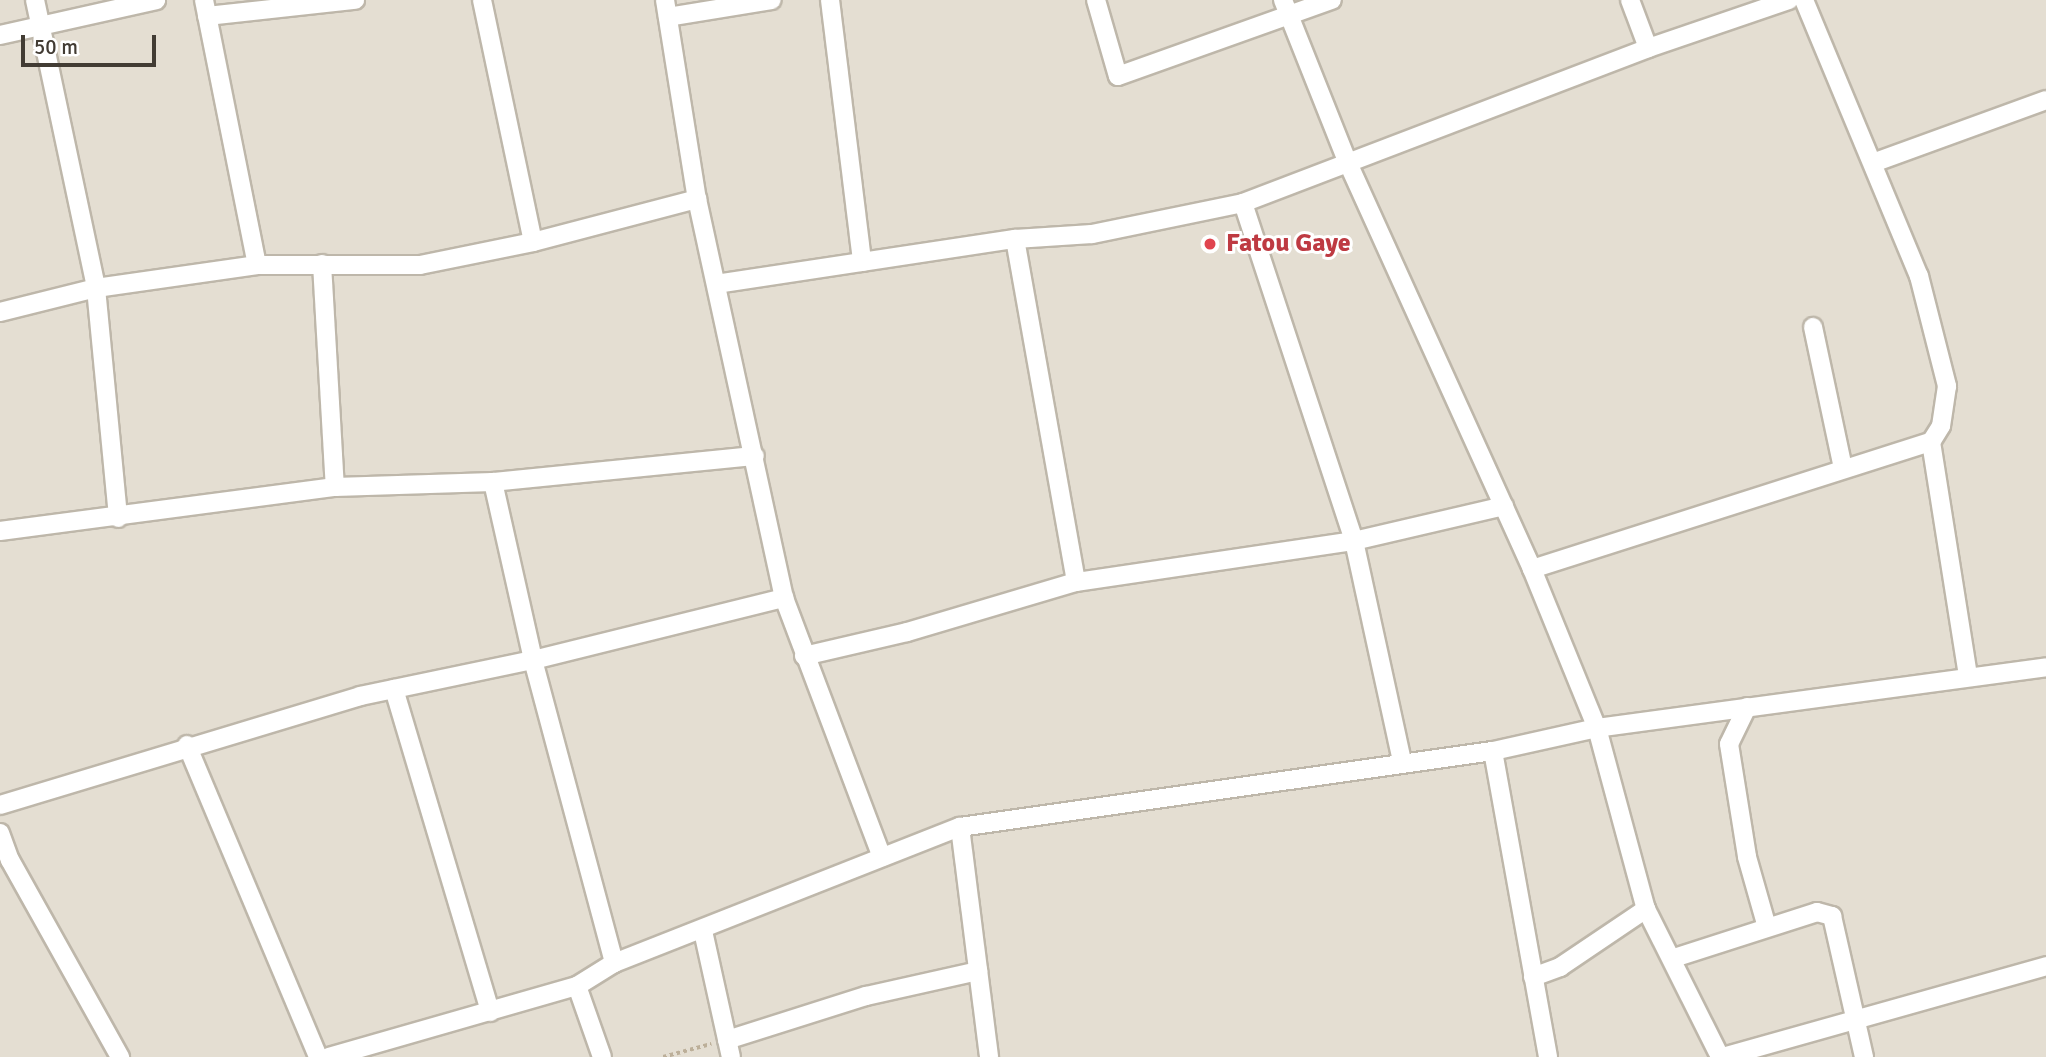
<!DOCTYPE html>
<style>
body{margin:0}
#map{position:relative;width:2046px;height:1057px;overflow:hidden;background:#f0ece3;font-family:Signika,sans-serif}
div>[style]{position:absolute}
.residential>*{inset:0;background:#e4ded2;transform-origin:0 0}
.path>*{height:3.5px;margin-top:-1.75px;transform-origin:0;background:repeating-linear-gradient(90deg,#bcaf99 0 3.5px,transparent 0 7px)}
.roads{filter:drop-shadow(2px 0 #beb7aa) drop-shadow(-2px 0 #beb7aa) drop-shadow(0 2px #beb7aa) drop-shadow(0 -2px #beb7aa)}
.street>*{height:18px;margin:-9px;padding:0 9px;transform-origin:9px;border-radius:9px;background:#fff}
.dots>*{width:19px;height:19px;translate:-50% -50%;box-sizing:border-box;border:4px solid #fff;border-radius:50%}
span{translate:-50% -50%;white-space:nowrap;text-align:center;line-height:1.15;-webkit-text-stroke:6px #fff;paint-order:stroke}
.health-label{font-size:26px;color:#be3a42;font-weight:700}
.left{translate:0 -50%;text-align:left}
.scale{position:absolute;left:21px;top:35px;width:135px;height:32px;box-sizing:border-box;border:4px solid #423c34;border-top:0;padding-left:9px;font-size:21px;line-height:24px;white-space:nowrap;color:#423c34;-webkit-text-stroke:5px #fff;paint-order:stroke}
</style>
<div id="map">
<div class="residential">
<div style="left:0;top:0;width:2046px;height:1057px"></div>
</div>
<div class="path">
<div style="left:663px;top:1057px;width:50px;rotate:-15.2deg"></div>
</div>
<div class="roads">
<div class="street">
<div style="left:35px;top:0;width:294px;rotate:78deg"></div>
<div style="left:96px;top:288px;width:231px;rotate:84.5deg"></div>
<div style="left:204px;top:0;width:270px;rotate:78.7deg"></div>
<div style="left:482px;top:0;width:247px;rotate:78.1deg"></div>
<div style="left:665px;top:0;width:202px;rotate:80.9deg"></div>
<div style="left:697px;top:199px;width:408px;rotate:77.7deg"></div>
<div style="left:784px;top:598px;width:277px;rotate:69.3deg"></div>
<div style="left:830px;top:0;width:264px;rotate:83deg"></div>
<div style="left:1096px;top:0;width:79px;rotate:73.9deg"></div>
<div style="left:1118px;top:76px;width:227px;rotate:-19.6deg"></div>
<div style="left:1283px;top:0;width:175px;rotate:68.3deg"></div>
<div style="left:1348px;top:163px;width:446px;rotate:65.6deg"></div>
<div style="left:1532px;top:569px;width:172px;rotate:67.8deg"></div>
<div style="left:1597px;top:728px;width:188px;rotate:74.9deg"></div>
<div style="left:1646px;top:909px;width:165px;rotate:63.4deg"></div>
<div style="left:1630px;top:0;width:51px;rotate:69.4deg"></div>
<div style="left:1804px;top:0;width:299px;rotate:67.4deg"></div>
<div style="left:1919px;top:276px;width:114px;rotate:75.7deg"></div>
<div style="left:1947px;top:386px;width:40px;rotate:98.5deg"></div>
<div style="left:1941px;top:426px;width:19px;rotate:122deg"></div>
<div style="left:1931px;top:442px;width:237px;rotate:81deg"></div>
<div style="left:207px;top:16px;width:149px;rotate:-6.2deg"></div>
<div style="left:668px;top:17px;width:105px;rotate:-9.3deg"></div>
<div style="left:0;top:35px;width:160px;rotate:-12.6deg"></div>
<div style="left:1873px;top:163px;width:184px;rotate:-20deg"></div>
<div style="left:1243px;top:203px;width:356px;rotate:71.8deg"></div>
<div style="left:1354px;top:541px;width:225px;rotate:77.7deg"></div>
<div style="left:1015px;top:239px;width:348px;rotate:79.9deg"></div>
<div style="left:322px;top:264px;width:223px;rotate:86.7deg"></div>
<div style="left:716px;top:284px;width:302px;rotate:-8.6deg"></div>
<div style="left:1015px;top:239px;width:77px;rotate:-3.7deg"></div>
<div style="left:1092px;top:234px;width:154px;rotate:-11.6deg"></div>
<div style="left:1243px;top:203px;width:434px;rotate:-20.9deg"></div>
<div style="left:1648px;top:48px;width:149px;rotate:-18.8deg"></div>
<div style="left:0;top:312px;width:99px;rotate:-14deg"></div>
<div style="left:96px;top:288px;width:163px;rotate:-8.1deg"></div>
<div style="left:257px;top:265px;width:163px"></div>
<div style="left:420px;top:265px;width:115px;rotate:-11.5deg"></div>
<div style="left:533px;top:242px;width:170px;rotate:-14.7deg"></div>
<div style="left:1813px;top:327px;width:144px;rotate:78deg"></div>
<div style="left:493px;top:482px;width:182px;rotate:77.3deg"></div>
<div style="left:533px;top:660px;width:314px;rotate:75deg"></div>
<div style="left:0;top:531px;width:338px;rotate:-7.5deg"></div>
<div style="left:335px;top:487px;width:158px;rotate:-1.8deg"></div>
<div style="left:493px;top:482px;width:263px;rotate:-5.7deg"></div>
<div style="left:1532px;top:569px;width:419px;rotate:-17.7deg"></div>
<div style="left:804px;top:656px;width:106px;rotate:-13.1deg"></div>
<div style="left:907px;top:632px;width:176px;rotate:-16.5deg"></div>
<div style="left:1076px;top:582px;width:281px;rotate:-8.4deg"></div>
<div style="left:1354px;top:541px;width:154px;rotate:-13.1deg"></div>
<div style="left:394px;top:689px;width:337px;rotate:73.4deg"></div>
<div style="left:1747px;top:707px;width:41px;rotate:115.9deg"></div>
<div style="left:1729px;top:744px;width:114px;rotate:80.9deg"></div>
<div style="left:1747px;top:857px;width:73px;rotate:74.1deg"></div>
<div style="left:187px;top:745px;width:338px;rotate:67.2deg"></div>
<div style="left:1493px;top:751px;width:311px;rotate:79.8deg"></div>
<div style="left:0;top:805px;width:376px;rotate:-16.8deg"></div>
<div style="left:360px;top:696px;width:177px;rotate:-11.8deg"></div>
<div style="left:533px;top:660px;width:259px;rotate:-13.9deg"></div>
<div style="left:960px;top:827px;width:232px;rotate:82.8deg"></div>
<div style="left:0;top:833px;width:29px;rotate:70deg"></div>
<div style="left:10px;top:860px;width:226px;rotate:60.8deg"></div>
<div style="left:703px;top:931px;width:129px;rotate:77.5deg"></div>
<div style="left:1674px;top:958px;width:150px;rotate:-17.8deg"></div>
<div style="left:1817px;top:912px;width:16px;rotate:15deg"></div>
<div style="left:1832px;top:916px;width:145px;rotate:77.2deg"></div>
<div style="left:1533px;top:977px;width:29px;rotate:-20deg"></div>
<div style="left:1560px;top:967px;width:104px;rotate:-34deg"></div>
<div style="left:577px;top:986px;width:75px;rotate:70.6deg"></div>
<div style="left:727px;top:1040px;width:146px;rotate:-17.6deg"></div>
<div style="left:866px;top:996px;width:115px;rotate:-12.6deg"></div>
<div style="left:329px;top:1057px;width:258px;rotate:-16deg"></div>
<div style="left:577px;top:986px;width:44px;rotate:-31.9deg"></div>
<div style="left:614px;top:963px;width:372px;rotate:-21.5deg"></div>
<div style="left:960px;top:827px;width:538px;rotate:-8.12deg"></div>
<div style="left:1493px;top:751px;width:107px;rotate:-12.5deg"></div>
<div style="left:1597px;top:728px;width:453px;rotate:-7.7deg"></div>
<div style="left:1723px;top:1057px;width:336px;rotate:-15.7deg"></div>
</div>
</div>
<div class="dots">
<div style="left:1210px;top:244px;background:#e0444e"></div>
</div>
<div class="health-label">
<span class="left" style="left:1226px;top:244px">Fatou Gaye</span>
</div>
<div class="scale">50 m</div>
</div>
